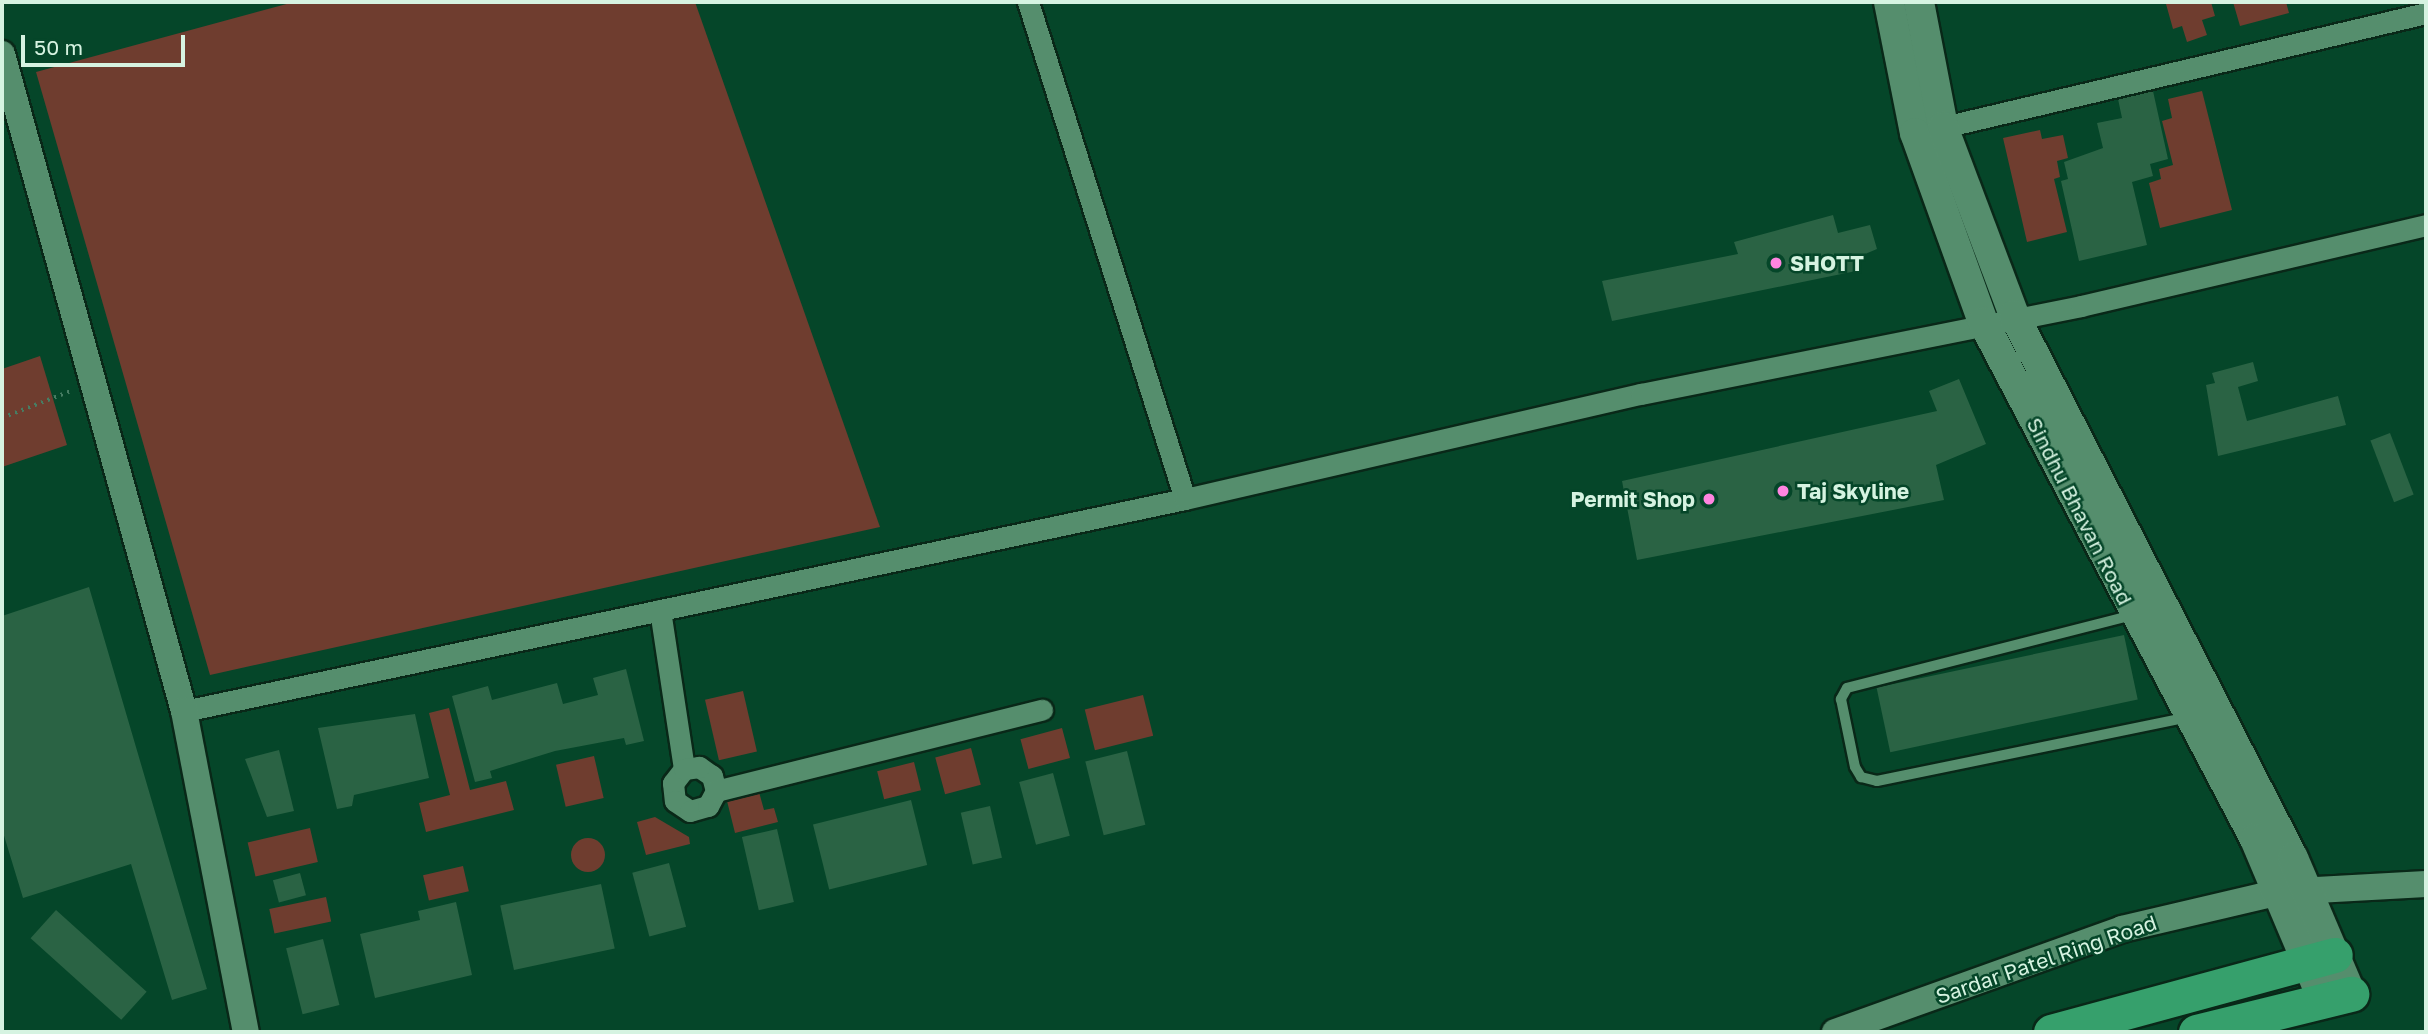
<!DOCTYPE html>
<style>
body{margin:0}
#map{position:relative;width:2428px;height:1034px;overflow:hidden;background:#054629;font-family:"Golos Text",sans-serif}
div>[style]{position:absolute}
.green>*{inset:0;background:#6f3d2f;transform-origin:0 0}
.round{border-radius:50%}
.building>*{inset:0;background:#2a6344;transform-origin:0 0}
.path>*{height:3.5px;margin-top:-1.75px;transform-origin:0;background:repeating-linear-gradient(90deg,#477d63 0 2px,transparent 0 7px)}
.roads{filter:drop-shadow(2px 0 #092818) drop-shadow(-2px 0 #092818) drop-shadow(0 2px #092818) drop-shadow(0 -2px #092818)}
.service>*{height:10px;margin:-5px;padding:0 5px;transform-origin:5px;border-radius:5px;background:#558e6d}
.minor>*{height:21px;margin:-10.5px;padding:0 10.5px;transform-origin:10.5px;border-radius:10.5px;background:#558e6d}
.tertiary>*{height:26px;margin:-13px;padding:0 13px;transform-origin:13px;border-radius:13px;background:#558e6d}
.secondary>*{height:30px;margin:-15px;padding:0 15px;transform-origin:15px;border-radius:15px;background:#558e6d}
.trunk>*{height:35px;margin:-17.5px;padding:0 17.5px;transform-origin:17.5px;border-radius:17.5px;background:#36a06c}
.dots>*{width:19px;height:19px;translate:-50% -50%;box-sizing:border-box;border:4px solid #054629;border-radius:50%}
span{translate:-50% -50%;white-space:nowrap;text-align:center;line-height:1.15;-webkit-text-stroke:5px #054629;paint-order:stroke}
.poi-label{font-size:21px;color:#d6f3e1;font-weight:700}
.left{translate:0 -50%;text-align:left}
.right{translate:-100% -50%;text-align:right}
.street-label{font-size:21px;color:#d6f3e1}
.frame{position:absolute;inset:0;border:4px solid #d6f3e1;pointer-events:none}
.scale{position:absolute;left:21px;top:35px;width:164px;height:32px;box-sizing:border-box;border:4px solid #d6f3e1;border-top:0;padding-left:9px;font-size:21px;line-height:24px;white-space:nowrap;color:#d6f3e1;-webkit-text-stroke:5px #054629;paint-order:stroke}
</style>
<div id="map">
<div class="green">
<div style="clip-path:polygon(294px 2px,695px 2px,880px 527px,210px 675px,36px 72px)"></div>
<div style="clip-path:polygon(2211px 2px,2215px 16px,2202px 20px,2207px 35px,2187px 42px,2182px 26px,2173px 29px,2166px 4px)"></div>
<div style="clip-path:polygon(2233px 2px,2286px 2px,2289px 13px,2240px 26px)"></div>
<div style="clip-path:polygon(2202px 91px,2232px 210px,2160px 228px,2149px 183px,2161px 179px,2159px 169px,2173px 165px,2162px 121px,2172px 118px,2168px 99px)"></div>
<div style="clip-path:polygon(2040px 130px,2042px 139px,2063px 135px,2068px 158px,2057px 161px,2060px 177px,2054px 179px,2067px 232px,2027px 242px,2003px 138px)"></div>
<div style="clip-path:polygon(40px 356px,67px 445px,2px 467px,2px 369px)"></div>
<div style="left:743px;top:691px;width:62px;height:39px;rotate:77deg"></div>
<div style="left:1143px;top:695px;width:42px;height:60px;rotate:76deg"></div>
<div style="clip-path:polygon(449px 708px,470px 790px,506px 781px,514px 810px,426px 832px,419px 803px,450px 795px,429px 713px)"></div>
<div style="left:1062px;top:728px;width:31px;height:43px;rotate:75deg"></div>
<div style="left:971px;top:748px;width:38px;height:37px;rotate:75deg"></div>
<div style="left:594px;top:756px;width:43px;height:39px;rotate:77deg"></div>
<div style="left:914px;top:762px;width:29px;height:38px;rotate:76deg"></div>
<div style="clip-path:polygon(759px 792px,764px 810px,774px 808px,778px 822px,735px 833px,727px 801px)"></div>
<div style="clip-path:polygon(655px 817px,689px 837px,690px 844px,646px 855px,637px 822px)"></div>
<div style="left:310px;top:828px;width:35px;height:64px;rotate:77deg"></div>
<div class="round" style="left:571px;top:838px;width:34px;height:34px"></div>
<div style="left:463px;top:866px;width:26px;height:41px;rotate:77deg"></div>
<div style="left:326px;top:897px;width:25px;height:58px;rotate:78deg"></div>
</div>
<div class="building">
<div style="clip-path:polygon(2153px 91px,2168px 159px,2150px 164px,2153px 176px,2132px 182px,2147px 245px,2079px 261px,2061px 181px,2068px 179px,2064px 162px,2103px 148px,2097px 123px,2122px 118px,2118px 99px)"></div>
<div style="clip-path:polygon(1833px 215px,1838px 233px,1870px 225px,1877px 249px,1858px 257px,1861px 270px,1612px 321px,1602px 281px,1738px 254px,1734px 242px)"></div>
<div style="clip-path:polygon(2253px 362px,2258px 381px,2238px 387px,2247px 421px,2338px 396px,2346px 425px,2218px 456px,2206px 385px,2215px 383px,2212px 373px)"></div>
<div style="clip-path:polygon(1959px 379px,1986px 444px,1936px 465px,1944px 500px,1637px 560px,1622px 481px,1937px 411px,1929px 391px)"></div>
<div style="left:2390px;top:433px;width:66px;height:21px;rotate:69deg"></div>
<div style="clip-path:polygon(89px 587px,207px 989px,172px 1000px,131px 864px,23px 898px,2px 829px,2px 616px)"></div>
<div style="left:2124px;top:635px;width:66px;height:253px;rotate:78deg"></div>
<div style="clip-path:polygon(626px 669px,644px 741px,626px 745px,624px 738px,555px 751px,490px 771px,492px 778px,475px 782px,452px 696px,488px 686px,492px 700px,557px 683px,563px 704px,598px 695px,593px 678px)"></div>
<div style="clip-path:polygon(415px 714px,429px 778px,354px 795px,352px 806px,337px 809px,318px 728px)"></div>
<div style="clip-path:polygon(279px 750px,294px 811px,267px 817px,245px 759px)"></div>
<div style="left:1127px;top:751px;width:76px;height:43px;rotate:76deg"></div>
<div style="left:1053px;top:773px;width:65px;height:35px;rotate:75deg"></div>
<div style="left:911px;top:800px;width:67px;height:101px;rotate:76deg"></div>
<div style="left:990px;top:806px;width:53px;height:30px;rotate:77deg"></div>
<div style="left:777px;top:829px;width:75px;height:36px;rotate:77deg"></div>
<div style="left:669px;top:863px;width:66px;height:38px;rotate:75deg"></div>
<div style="left:300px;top:873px;width:23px;height:28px;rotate:75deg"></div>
<div style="left:601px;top:884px;width:66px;height:103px;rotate:78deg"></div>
<div style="clip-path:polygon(456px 902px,472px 975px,375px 998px,360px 934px,420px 920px,418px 911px)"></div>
<div style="left:56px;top:910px;width:122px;height:38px;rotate:42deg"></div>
<div style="left:323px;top:939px;width:68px;height:38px;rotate:76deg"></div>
</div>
<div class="path">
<div style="left:2px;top:418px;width:74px;rotate:-21.4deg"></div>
</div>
<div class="roads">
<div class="service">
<div style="left:2133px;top:615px;width:295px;rotate:165.7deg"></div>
<div style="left:1847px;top:688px;width:13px;rotate:119deg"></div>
<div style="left:1841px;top:699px;width:69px;rotate:78.4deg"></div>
<div style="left:1855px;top:767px;width:12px;rotate:59deg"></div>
<div style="left:1861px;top:777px;width:16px;rotate:14deg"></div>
<div style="left:1877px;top:781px;width:318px;rotate:-11.6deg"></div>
</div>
<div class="minor">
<div style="left:1028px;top:2px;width:521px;rotate:72.47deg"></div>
<div style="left:1931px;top:130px;width:509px;rotate:-13.3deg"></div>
<div style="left:660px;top:610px;width:161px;rotate:81.4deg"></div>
<div style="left:684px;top:769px;width:18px;rotate:128deg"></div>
<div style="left:673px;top:783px;width:18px;rotate:84deg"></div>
<div style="left:675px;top:801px;width:18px;rotate:34deg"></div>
<div style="left:690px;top:811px;width:19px;rotate:-16deg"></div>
<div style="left:708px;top:806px;width:17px;rotate:-62deg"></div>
<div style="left:716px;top:791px;width:16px;rotate:-105deg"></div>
<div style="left:712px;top:776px;width:16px;rotate:-145deg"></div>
<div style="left:699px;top:767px;width:15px;rotate:172deg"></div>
<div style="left:184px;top:711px;width:1023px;rotate:-11.96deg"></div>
<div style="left:1185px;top:499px;width:468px;rotate:-13deg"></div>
<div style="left:1641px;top:394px;width:449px;rotate:-11.3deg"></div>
<div style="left:2081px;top:306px;width:354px;rotate:-13.2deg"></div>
<div style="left:716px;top:791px;width:336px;rotate:-14deg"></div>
</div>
<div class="tertiary">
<div style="left:2px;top:54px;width:682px;rotate:74.52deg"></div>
<div style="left:184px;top:711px;width:327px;rotate:79.1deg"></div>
<div style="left:1835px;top:1032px;width:305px;rotate:-19.7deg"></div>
<div style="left:2122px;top:929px;width:162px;rotate:-13.2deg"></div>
<div style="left:2280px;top:892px;width:146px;rotate:-3.1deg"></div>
</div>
<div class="secondary">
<div style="left:1889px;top:2px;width:134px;rotate:78.8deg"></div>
<div style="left:1915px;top:133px;width:201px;rotate:70.2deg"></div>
<div style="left:1983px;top:322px;width:584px;rotate:62.25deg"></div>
<div style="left:2255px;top:839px;width:175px;rotate:67.1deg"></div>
<div style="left:1919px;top:2px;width:127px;rotate:79.1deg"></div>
<div style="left:1943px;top:127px;width:201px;rotate:69.3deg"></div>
<div style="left:2014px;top:315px;width:610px;rotate:62.81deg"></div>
<div style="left:2293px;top:858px;width:148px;rotate:66.9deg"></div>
</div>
<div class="trunk">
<div style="left:2051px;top:1032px;width:294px;rotate:-15.2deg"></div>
<div style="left:2196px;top:1032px;width:160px;rotate:-13.8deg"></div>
</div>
</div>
<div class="dots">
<div style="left:1776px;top:263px;background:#fe85e0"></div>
<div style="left:1783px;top:491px;background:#fe85e0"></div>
<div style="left:1709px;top:499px;background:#fe85e0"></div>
</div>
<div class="poi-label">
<span class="left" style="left:1790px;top:263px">SHOTT</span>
<span class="left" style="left:1797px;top:491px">Taj Skyline</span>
<span class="right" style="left:1695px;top:499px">Permit Shop</span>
</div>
<div class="street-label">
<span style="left:2080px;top:511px;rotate:63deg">Sindhu Bhavan Road</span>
<span style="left:2046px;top:959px;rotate:-19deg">Sardar Patel Ring Road</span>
</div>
<div class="frame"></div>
<div class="scale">50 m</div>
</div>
